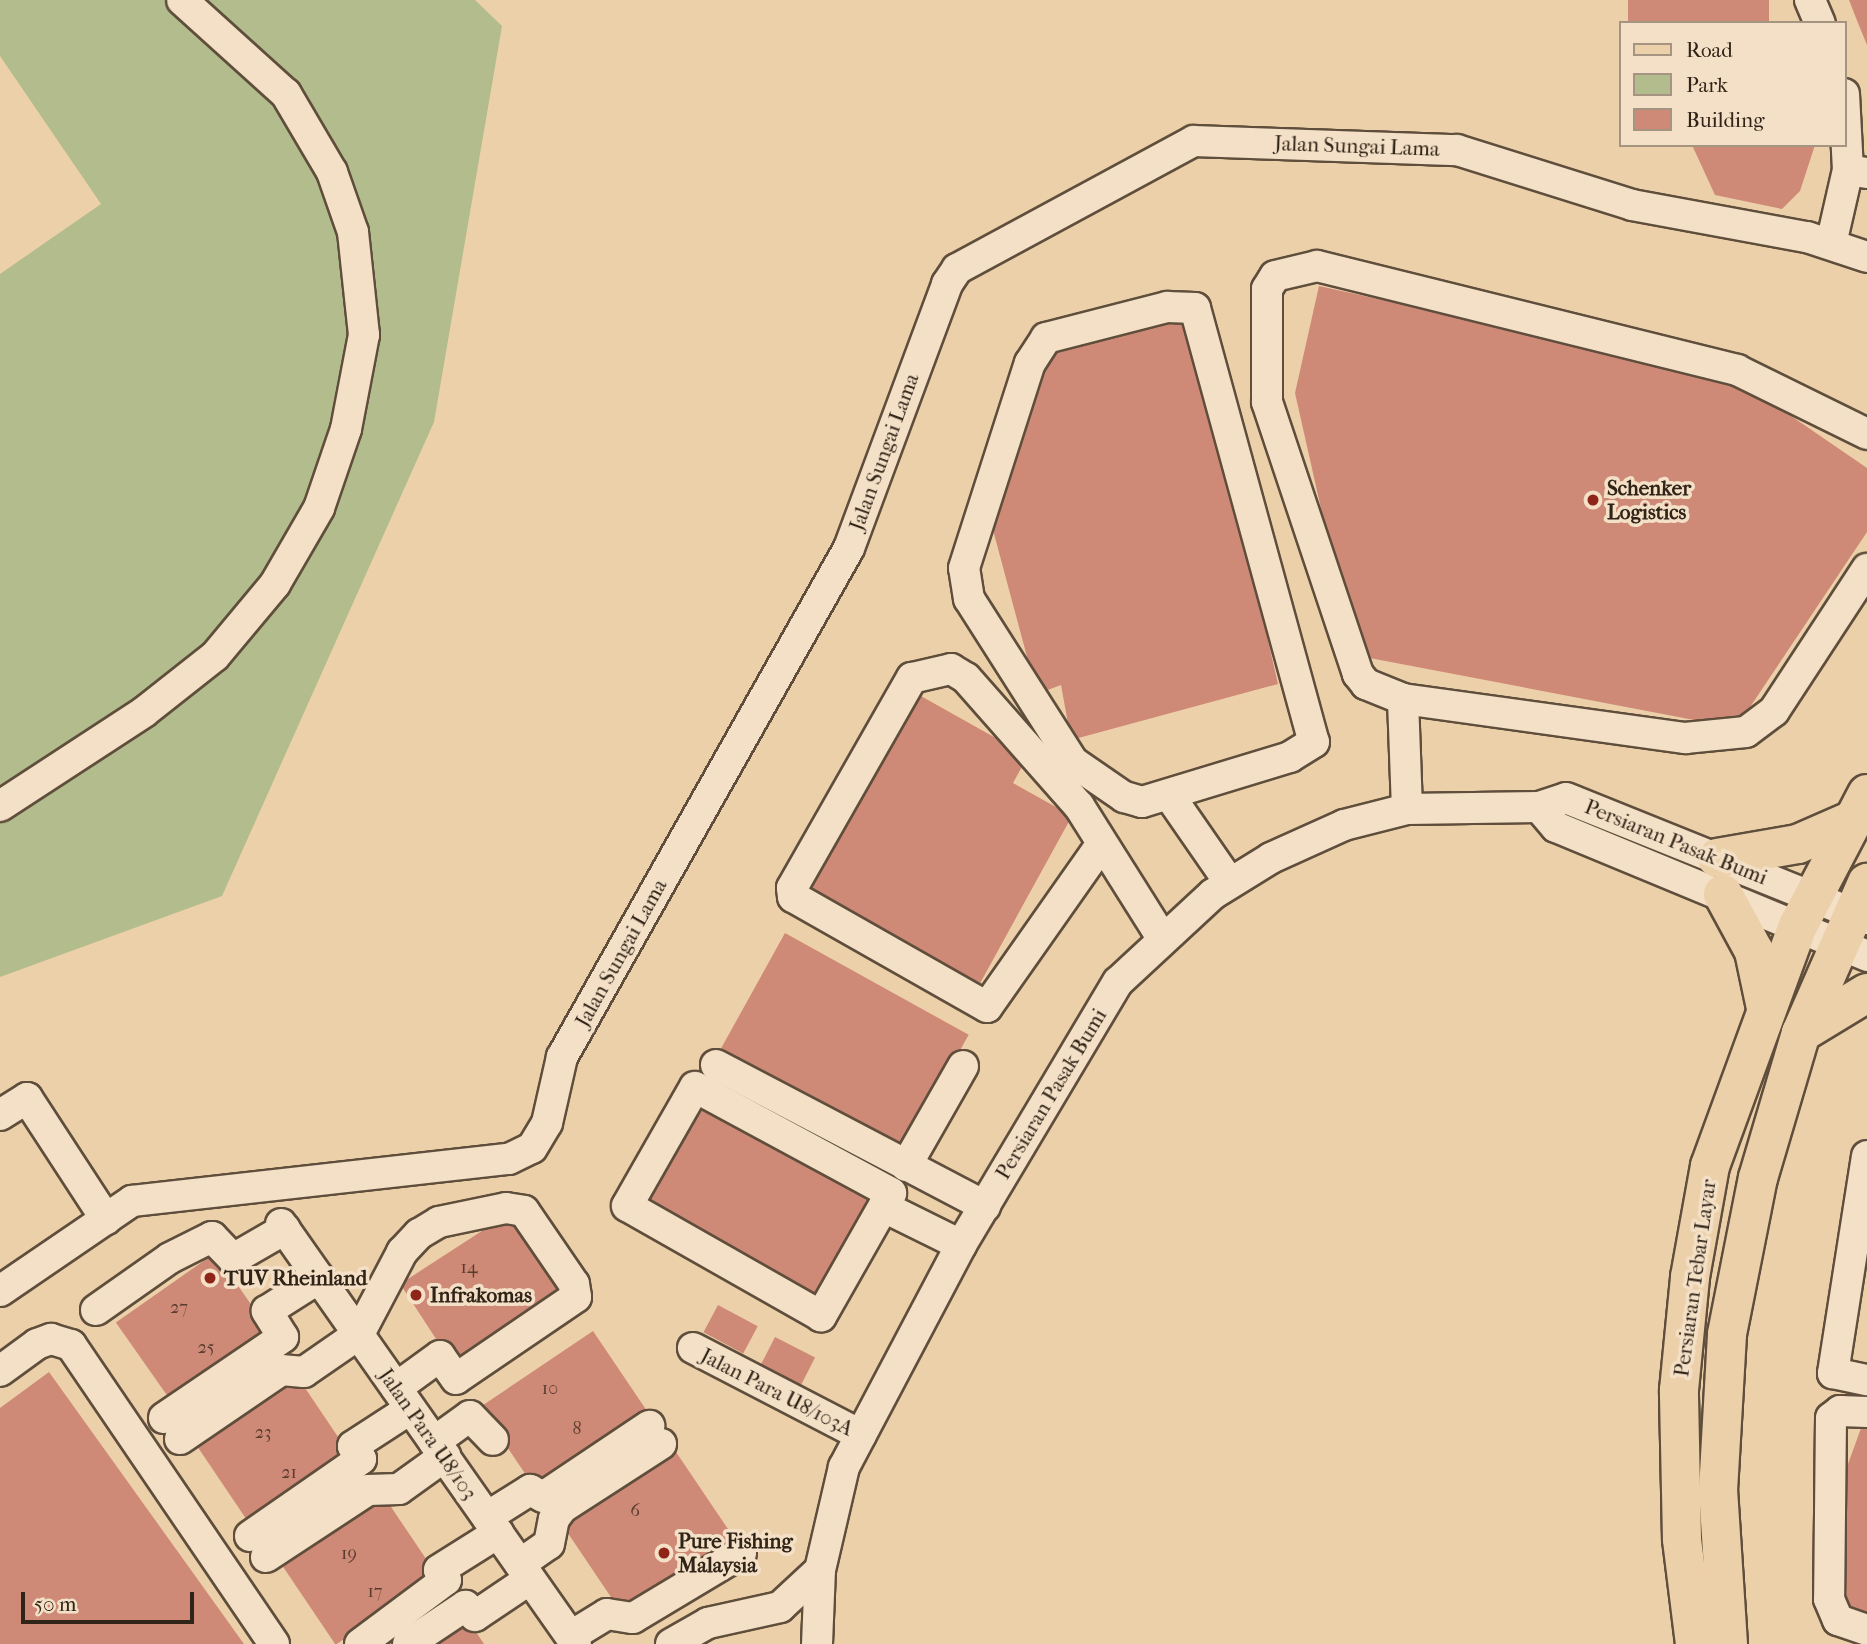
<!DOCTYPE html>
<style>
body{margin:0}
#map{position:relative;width:1867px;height:1644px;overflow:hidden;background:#ecd0a9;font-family:"IM FELL French Canon",serif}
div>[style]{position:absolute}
.green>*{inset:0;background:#b3bc8c}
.building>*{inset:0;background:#cf8977;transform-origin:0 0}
.roads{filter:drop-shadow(2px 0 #5f4e3c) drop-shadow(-2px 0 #5f4e3c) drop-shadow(0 2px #5f4e3c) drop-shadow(0 -2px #5f4e3c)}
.minor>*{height:30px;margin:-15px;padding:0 15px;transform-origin:15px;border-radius:15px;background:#f3e0c7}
.major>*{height:38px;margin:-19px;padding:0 19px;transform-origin:19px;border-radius:19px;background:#ecd0a9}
.dots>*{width:19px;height:19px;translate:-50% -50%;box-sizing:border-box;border:4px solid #f3e0c7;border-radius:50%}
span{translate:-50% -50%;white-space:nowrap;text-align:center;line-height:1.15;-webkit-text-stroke:7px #f3e0c7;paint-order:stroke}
.number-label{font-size:18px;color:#583c2f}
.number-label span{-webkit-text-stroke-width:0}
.street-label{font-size:21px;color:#302317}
.poi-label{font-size:21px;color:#302317;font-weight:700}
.left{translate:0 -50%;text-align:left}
.legend{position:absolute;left:1619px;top:21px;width:228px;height:126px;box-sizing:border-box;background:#f3e0c7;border:2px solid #a59481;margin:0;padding:9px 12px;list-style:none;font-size:21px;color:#302317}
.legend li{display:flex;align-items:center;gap:14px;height:35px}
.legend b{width:35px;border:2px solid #a59481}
.scale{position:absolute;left:21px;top:1592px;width:173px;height:32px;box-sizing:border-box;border:4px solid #302317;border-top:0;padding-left:9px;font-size:21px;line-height:24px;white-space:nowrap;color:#302317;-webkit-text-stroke:5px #f3e0c7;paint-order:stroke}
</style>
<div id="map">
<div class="green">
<div style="clip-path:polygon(0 0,475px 0,502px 26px,434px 422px,222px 896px,0 977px,0 274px,101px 204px,0 56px)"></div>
</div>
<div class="building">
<div style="left:1628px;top:0;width:141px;height:25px"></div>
<div style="clip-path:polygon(1849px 0,1867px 0,1867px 45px,1858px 23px)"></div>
<div style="clip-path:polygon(1692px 145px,1815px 145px,1800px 191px,1782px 209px,1715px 195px)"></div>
<div style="clip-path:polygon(1319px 286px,1734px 377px,1867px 468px,1867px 532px,1736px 728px,1354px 655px,1295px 393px)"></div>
<div style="clip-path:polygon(1192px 311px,1278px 684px,1071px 740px,1061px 685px,1037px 694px,989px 515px,1053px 344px)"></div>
<div style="clip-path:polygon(912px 691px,1028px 756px,1013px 783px,1072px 816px,978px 987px,803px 889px)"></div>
<div style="left:785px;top:933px;width:210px;height:138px;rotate:29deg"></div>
<div style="left:695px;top:1092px;width:216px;height:128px;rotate:29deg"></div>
<div style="left:511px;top:1212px;width:95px;height:132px;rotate:57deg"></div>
<div style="left:215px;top:1253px;width:97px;height:121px;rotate:55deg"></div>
<div style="left:718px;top:1305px;width:45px;height:31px;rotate:28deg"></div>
<div style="left:593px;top:1331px;width:96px;height:136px;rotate:56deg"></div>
<div style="left:775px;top:1337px;width:45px;height:31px;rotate:27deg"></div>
<div style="clip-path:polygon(49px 1372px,244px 1644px,0 1644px,0 1408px)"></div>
<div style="left:299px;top:1379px;width:94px;height:122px;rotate:56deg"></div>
<div style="clip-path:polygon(1864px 1420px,1867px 1421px,1867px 1615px,1833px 1602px,1836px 1497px)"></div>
<div style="left:676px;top:1452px;width:103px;height:135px;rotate:56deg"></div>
<div style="left:385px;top:1498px;width:94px;height:123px;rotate:56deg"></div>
<div style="clip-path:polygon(470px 1623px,484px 1644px,439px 1644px)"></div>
</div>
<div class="roads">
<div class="minor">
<div style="left:1810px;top:0;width:25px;rotate:67deg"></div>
<div style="left:1844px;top:94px;width:76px;rotate:87deg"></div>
<div style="left:1831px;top:244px;width:76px;rotate:-77.1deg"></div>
<div style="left:1848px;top:170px;width:19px;rotate:9deg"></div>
<div style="left:1167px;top:307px;width:28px;rotate:2deg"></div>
<div style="left:1195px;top:308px;width:450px;rotate:74.7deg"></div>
<div style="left:1314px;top:742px;width:28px;rotate:148deg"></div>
<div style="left:1290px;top:757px;width:155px;rotate:163.1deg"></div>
<div style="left:1142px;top:802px;width:19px;rotate:-164deg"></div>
<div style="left:1124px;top:797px;width:62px;rotate:-145.5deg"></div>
<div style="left:1073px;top:762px;width:193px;rotate:-122.5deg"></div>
<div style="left:969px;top:599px;width:31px;rotate:-99deg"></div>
<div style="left:964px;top:568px;width:215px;rotate:-72.2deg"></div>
<div style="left:1030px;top:363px;width:30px;rotate:-57deg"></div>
<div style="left:1046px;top:338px;width:125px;rotate:-14.4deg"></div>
<div style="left:1403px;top:699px;width:40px;rotate:-158deg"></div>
<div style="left:1366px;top:684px;width:13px;rotate:-129deg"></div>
<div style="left:1358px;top:674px;width:287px;rotate:-108.5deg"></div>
<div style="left:1267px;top:402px;width:113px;rotate:-90deg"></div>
<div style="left:1267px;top:289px;width:15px;rotate:-58deg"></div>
<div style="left:1275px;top:276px;width:43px;rotate:-13.4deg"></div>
<div style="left:1317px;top:266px;width:433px;rotate:13.9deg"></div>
<div style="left:1737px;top:370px;width:145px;rotate:26.2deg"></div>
<div style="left:1169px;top:795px;width:107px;rotate:55.3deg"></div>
<div style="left:0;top:806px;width:172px;rotate:-33.1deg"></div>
<div style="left:144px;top:712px;width:90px;rotate:-38.3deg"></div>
<div style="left:215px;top:656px;width:94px;rotate:-50.2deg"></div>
<div style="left:275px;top:584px;width:88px;rotate:-59.9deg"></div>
<div style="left:319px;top:508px;width:83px;rotate:-71.1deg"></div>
<div style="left:346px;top:429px;width:96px;rotate:-79.2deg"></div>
<div style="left:364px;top:335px;width:104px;rotate:-96.1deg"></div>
<div style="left:353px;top:232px;width:64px;rotate:-109.3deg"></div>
<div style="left:332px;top:172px;width:91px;rotate:-120.5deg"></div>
<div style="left:286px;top:94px;width:140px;rotate:-137.9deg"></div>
<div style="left:1539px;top:807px;width:26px;rotate:50deg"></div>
<div style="left:1556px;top:827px;width:337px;rotate:22.5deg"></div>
<div style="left:1407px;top:809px;width:110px;rotate:-92.1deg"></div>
<div style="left:1403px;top:699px;width:285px;rotate:7.9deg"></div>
<div style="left:1685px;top:738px;width:61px;rotate:-5.6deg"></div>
<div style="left:1746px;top:732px;width:35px;rotate:-37deg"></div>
<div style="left:1774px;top:711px;width:170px;rotate:-56.8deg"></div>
<div style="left:1101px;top:845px;width:198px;rotate:125.1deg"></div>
<div style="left:987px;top:1007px;width:223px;rotate:-150.4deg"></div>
<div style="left:793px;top:897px;width:9px;rotate:-96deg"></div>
<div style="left:792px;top:888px;width:242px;rotate:-60.3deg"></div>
<div style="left:912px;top:678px;width:40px;rotate:-13deg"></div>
<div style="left:951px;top:669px;width:17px;rotate:31deg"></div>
<div style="left:966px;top:678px;width:171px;rotate:48.6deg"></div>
<div style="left:1079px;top:806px;width:154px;rotate:57.8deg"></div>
<div style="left:716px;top:1065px;width:304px;rotate:27.7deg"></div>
<div style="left:695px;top:1087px;width:223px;rotate:28.4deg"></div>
<div style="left:891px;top:1193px;width:142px;rotate:119.6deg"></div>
<div style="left:821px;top:1316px;width:223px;rotate:-150.4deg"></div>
<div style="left:627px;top:1206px;width:137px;rotate:-60.3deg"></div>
<div style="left:0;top:1115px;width:32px;rotate:-32deg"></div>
<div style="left:27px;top:1098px;width:145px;rotate:56.9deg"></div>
<div style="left:1867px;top:1156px;width:220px;rotate:98.9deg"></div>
<div style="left:1833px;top:1373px;width:35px;rotate:12deg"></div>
<div style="left:906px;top:1166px;width:115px;rotate:-60.3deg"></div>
<div style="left:884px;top:1207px;width:86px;rotate:26.3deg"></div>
<div style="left:281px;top:1224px;width:513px;rotate:54.92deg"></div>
<div style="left:0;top:1291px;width:160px;rotate:-34.3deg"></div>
<div style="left:132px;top:1201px;width:379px;rotate:-6.4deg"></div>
<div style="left:509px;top:1159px;width:25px;rotate:-26deg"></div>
<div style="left:532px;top:1148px;width:29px;rotate:-59deg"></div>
<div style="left:547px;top:1123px;width:68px;rotate:-77.2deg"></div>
<div style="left:562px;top:1057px;width:584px;rotate:-60.58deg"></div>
<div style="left:849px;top:548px;width:282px;rotate:-69.6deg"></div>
<div style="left:947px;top:284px;width:18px;rotate:-56deg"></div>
<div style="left:957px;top:269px;width:269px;rotate:-28.4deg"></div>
<div style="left:1194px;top:141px;width:263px;rotate:2deg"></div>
<div style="left:1457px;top:150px;width:183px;rotate:17.4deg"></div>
<div style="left:1632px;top:205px;width:178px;rotate:10.4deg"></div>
<div style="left:1807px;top:237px;width:63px;rotate:18.4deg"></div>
<div style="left:96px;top:1310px;width:90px;rotate:-35.1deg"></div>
<div style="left:170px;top:1258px;width:47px;rotate:-26.6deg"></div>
<div style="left:212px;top:1237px;width:30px;rotate:46deg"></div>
<div style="left:233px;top:1259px;width:60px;rotate:-30deg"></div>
<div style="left:693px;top:1348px;width:189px;rotate:27.4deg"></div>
<div style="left:0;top:1371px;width:46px;rotate:-36.1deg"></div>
<div style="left:37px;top:1344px;width:15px;rotate:-20deg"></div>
<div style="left:51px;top:1339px;width:21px;rotate:17deg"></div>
<div style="left:71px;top:1345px;width:361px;rotate:55.8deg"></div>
<div style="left:1867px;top:1412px;width:27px;rotate:-178deg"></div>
<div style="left:1840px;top:1411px;width:11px;rotate:142deg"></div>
<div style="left:1831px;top:1418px;width:181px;rotate:90.6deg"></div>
<div style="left:1829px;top:1599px;width:23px;rotate:67deg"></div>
<div style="left:1838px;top:1620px;width:31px;rotate:19deg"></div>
<div style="left:164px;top:1418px;width:144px;rotate:-34.2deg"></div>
<div style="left:283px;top:1337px;width:31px;rotate:-122deg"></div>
<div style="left:267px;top:1311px;width:62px;rotate:-32.4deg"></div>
<div style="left:180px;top:1439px;width:122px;rotate:-34.3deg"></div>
<div style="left:281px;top:1370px;width:23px;rotate:5deg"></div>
<div style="left:304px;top:1372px;width:67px;rotate:-34.6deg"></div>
<div style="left:359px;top:1334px;width:93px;rotate:-62.3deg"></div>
<div style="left:402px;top:1252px;width:25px;rotate:-47deg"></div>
<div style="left:419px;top:1234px;width:23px;rotate:-31deg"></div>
<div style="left:439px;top:1222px;width:68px;rotate:-11.8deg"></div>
<div style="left:506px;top:1208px;width:18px;rotate:9deg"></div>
<div style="left:524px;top:1211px;width:88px;rotate:55.6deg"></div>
<div style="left:574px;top:1284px;width:13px;rotate:81deg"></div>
<div style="left:576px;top:1297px;width:145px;rotate:145.7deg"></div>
<div style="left:456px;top:1379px;width:28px;rotate:-125deg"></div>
<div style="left:440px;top:1356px;width:54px;rotate:144deg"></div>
<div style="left:434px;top:1442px;width:44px;rotate:-35.8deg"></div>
<div style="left:470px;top:1416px;width:33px;rotate:46deg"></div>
<div style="left:487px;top:1517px;width:51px;rotate:-32.1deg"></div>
<div style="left:530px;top:1490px;width:15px;rotate:28deg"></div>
<div style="left:543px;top:1497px;width:128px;rotate:-33.8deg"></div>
<div style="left:250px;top:1536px;width:135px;rotate:-34.7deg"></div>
<div style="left:361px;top:1459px;width:15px;rotate:-122deg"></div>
<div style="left:353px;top:1446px;width:68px;rotate:-33deg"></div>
<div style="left:266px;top:1557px;width:122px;rotate:-33.3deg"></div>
<div style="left:368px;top:1490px;width:31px;rotate:-2deg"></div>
<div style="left:399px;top:1489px;width:57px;rotate:-35.7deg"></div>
<div style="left:520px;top:1564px;width:35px;rotate:-35deg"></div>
<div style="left:549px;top:1544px;width:25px;rotate:-79deg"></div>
<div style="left:554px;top:1519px;width:14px;rotate:-54deg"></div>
<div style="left:562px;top:1508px;width:118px;rotate:-32.9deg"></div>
<div style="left:571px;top:1636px;width:42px;rotate:-31.4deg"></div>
<div style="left:607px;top:1614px;width:26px;rotate:9deg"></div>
<div style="left:633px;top:1618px;width:126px;rotate:-31deg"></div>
<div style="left:360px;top:1644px;width:107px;rotate:-36.7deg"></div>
<div style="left:446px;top:1580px;width:12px;rotate:-125deg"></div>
<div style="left:439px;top:1570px;width:70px;rotate:-32.1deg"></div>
<div style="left:408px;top:1644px;width:69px;rotate:-33.7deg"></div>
<div style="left:465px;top:1606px;width:14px;rotate:45deg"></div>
<div style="left:475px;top:1616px;width:66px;rotate:-33.9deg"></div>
<div style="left:671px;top:1644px;width:43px;rotate:-29.6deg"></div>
<div style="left:708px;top:1623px;width:74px;rotate:-12.5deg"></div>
<div style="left:780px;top:1607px;width:54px;rotate:-42.8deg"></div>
<div style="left:817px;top:1644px;width:74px;rotate:-87.7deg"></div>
<div style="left:820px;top:1570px;width:106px;rotate:-76.9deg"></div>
<div style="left:844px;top:1467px;width:251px;rotate:-62.2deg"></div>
<div style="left:961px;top:1245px;width:306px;rotate:-59.2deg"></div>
<div style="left:1118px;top:982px;width:129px;rotate:-42.8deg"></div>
<div style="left:1213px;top:894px;width:68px;rotate:-31.8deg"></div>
<div style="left:1271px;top:858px;width:80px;rotate:-24.3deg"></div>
<div style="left:1344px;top:825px;width:65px;rotate:-14.3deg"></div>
<div style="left:1407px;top:809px;width:132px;rotate:-0.9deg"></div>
<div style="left:1539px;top:807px;width:28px;rotate:-18deg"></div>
<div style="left:1566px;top:798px;width:324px;rotate:21.9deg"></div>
</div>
<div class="major">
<div style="left:1717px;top:858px;width:82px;rotate:-9.8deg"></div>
<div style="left:1798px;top:844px;width:55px;rotate:-23.7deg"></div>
<div style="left:1723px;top:894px;width:65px;rotate:61.5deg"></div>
<div style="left:1754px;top:951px;width:58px;rotate:78.1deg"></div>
<div style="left:1801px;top:1033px;width:77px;rotate:-31.2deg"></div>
<div style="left:1695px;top:1644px;width:106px;rotate:-97.1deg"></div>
<div style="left:1682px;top:1539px;width:149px;rotate:-91.2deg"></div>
<div style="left:1679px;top:1390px;width:114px;rotate:-84.4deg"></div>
<div style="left:1690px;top:1277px;width:113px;rotate:-79.8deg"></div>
<div style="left:1710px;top:1166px;width:256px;rotate:-69.9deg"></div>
<div style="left:1798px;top:926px;width:149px;rotate:-62.4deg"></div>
<div style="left:1728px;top:1644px;width:153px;rotate:-93.7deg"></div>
<div style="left:1718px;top:1491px;width:157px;rotate:-86.7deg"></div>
<div style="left:1727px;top:1334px;width:159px;rotate:-78.8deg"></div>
<div style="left:1758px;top:1178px;width:151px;rotate:-73.5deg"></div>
<div style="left:1801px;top:1033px;width:164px;rotate:-66.3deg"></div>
</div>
</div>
<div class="dots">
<div style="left:1593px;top:500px;background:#8f2418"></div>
<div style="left:210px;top:1278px;background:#8f2418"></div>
<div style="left:416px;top:1295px;background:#8f2418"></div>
<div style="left:664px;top:1553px;background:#8f2418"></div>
</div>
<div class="number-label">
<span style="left:469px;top:1268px">14</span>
<span style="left:179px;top:1308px">27</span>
<span style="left:206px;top:1348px">25</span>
<span style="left:550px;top:1389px">10</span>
<span style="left:577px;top:1429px">8</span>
<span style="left:263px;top:1433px">23</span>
<span style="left:289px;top:1473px">21</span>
<span style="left:635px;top:1511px">6</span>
<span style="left:349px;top:1554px">19</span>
<span style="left:375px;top:1592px">17</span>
</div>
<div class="street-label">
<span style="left:1357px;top:146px;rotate:2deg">Jalan Sungai Lama</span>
<span style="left:884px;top:452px;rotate:-70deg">Jalan Sungai Lama</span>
<span style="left:1676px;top:842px;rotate:22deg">Persiaran Pasak Bumi</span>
<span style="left:621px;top:953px;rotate:-61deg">Jalan Sungai Lama</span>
<span style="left:1051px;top:1094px;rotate:-59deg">Persiaran Pasak Bumi</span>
<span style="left:1695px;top:1278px;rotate:-82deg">Persiaran Tebar Layar</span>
<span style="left:777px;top:1392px;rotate:27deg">Jalan Para U8/103A</span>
<span style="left:428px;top:1434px;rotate:55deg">Jalan Para U8/103</span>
</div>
<div class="poi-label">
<span class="left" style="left:1607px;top:500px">Schenker<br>Logistics</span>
<span class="left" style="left:224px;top:1278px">TUV Rheinland</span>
<span class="left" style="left:430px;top:1295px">Infrakomas</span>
<span class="left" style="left:678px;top:1553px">Pure Fishing<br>Malaysia</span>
</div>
<ul class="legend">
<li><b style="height:9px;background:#ecd0a9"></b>Road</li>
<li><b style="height:19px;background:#b3bc8c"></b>Park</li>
<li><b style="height:19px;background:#cf8977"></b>Building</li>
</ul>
<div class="scale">50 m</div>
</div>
